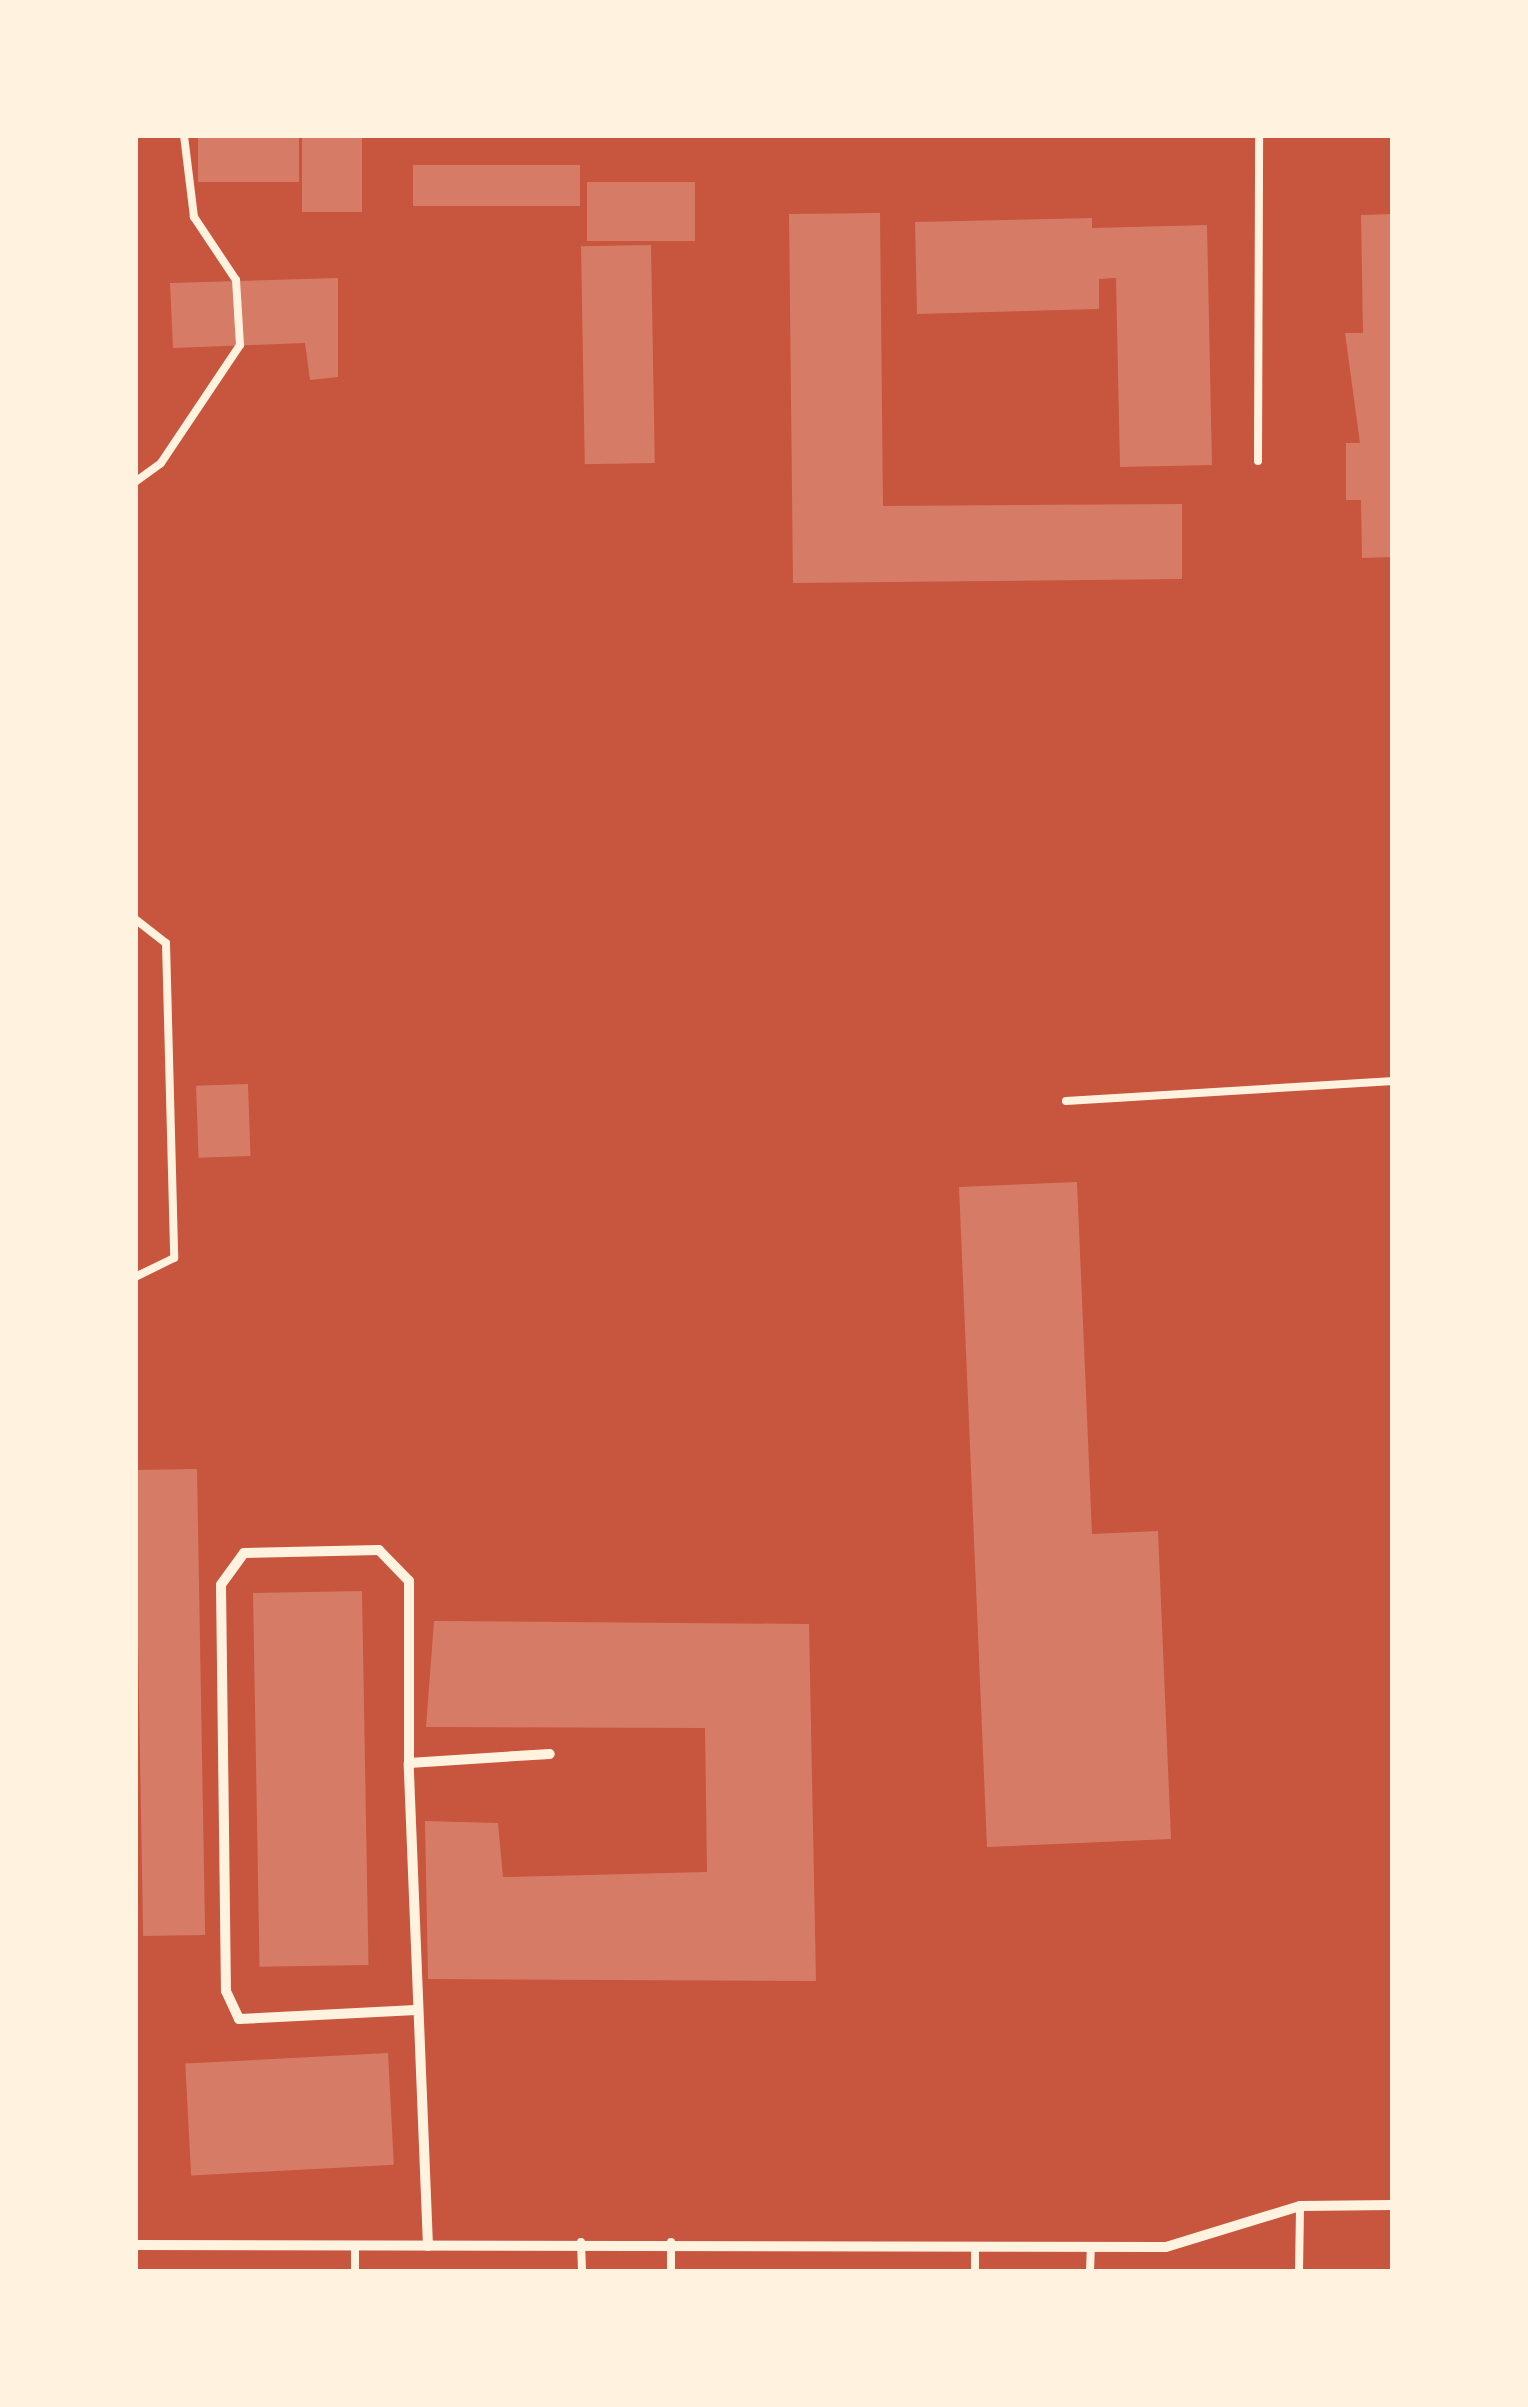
<!DOCTYPE html>
<style>
body{margin:0}
#map{position:relative;width:1528px;height:2407px;overflow:hidden;background:#c8553d;font-family:Manrope,sans-serif}
div>[style]{position:absolute}
.building>*{inset:0;background:#d67c66;transform-origin:0 0}
.service>*{height:8px;margin:-4px;padding:0 4px;transform-origin:4px;border-radius:4px;background:#fff3e0}
.minor>*{height:10px;margin:-5px;padding:0 5px;transform-origin:5px;border-radius:5px;background:#fff3e0}
span{translate:-50% -50%;white-space:nowrap;text-align:center;line-height:1.15;-webkit-text-stroke:8px #fff3e0;paint-order:stroke}
.frame{position:absolute;inset:0;border:138px solid #fff3e0;pointer-events:none}
</style>
<div id="map">
<div class="building">
<div style="left:198px;top:135px;width:101px;height:47px"></div>
<div style="left:302px;top:135px;width:60px;height:77px"></div>
<div style="left:580px;top:165px;width:41px;height:167px;rotate:90deg"></div>
<div style="left:587px;top:182px;width:108px;height:59px"></div>
<div style="clip-path:polygon(880px 213px,883px 506px,1182px 504px,1182px 579px,793px 583px,789px 214px)"></div>
<div style="clip-path:polygon(1393px 214px,1393px 557px,1362px 558px,1361px 500px,1346px 500px,1346px 443px,1360px 443px,1345px 333px,1363px 333px,1361px 215px)"></div>
<div style="clip-path:polygon(1092px 218px,1092px 228px,1207px 225px,1212px 465px,1120px 467px,1116px 278px,1099px 279px,1099px 309px,917px 314px,915px 222px)"></div>
<div style="left:651px;top:245px;width:218px;height:70px;rotate:89deg"></div>
<div style="clip-path:polygon(338px 278px,338px 377px,310px 380px,305px 343px,173px 348px,170px 283px)"></div>
<div style="left:248px;top:1084px;width:72px;height:52px;rotate:88deg"></div>
<div style="clip-path:polygon(1077px 1182px,1092px 1534px,1158px 1531px,1171px 1839px,987px 1847px,959px 1187px)"></div>
<div style="left:197px;top:1469px;width:466px;height:62px;rotate:89deg"></div>
<div style="left:362px;top:1591px;width:374px;height:109px;rotate:89deg"></div>
<div style="clip-path:polygon(434px 1621px,809px 1624px,816px 1981px,428px 1979px,425px 1821px,498px 1823px,503px 1877px,707px 1872px,705px 1728px,426px 1727px)"></div>
<div style="left:388px;top:2053px;width:112px;height:203px;rotate:87deg"></div>
</div>
<div class="service">
<div style="left:1258px;top:461px;width:326px;rotate:-89.8deg"></div>
<div style="left:135px;top:482px;width:32px;rotate:-36deg"></div>
<div style="left:161px;top:463px;width:142px;rotate:-56.2deg"></div>
<div style="left:240px;top:345px;width:65px;rotate:-93.5deg"></div>
<div style="left:236px;top:280px;width:76px;rotate:-123.7deg"></div>
<div style="left:194px;top:217px;width:83px;rotate:-97deg"></div>
<div style="left:135px;top:919px;width:39px;rotate:38deg"></div>
<div style="left:166px;top:943px;width:315px;rotate:88.5deg"></div>
<div style="left:174px;top:1258px;width:43px;rotate:154deg"></div>
<div style="left:1066px;top:1101px;width:328px;rotate:-3.5deg"></div>
<div style="left:581px;top:2242px;width:30px;rotate:88deg"></div>
<div style="left:671px;top:2242px;width:30px;rotate:90deg"></div>
<div style="left:355px;top:2250px;width:22px;rotate:90deg"></div>
<div style="left:975px;top:2272px;width:23px;rotate:-90deg"></div>
<div style="left:1090px;top:2272px;width:24px;rotate:-88deg"></div>
<div style="left:1299px;top:2272px;width:66px;rotate:-89.1deg"></div>
</div>
<div class="minor">
<div style="left:409px;top:1763px;width:182px;rotate:-90deg"></div>
<div style="left:409px;top:1581px;width:43px;rotate:-134.1deg"></div>
<div style="left:379px;top:1550px;width:135px;rotate:178.7deg"></div>
<div style="left:244px;top:1553px;width:39px;rotate:126deg"></div>
<div style="left:221px;top:1585px;width:406px;rotate:89.3deg"></div>
<div style="left:226px;top:1991px;width:31px;rotate:65deg"></div>
<div style="left:239px;top:2019px;width:177px;rotate:-2.9deg"></div>
<div style="left:135px;top:2245px;width:1031px;rotate:0.11deg"></div>
<div style="left:1166px;top:2247px;width:140px;rotate:-17deg"></div>
<div style="left:1300px;top:2206px;width:93px;rotate:-0.6deg"></div>
<div style="left:428px;top:2246px;width:483px;rotate:-92.3deg"></div>
<div style="left:409px;top:1763px;width:141px;rotate:-3.7deg"></div>
</div>
<div class="frame"></div>
</div>
